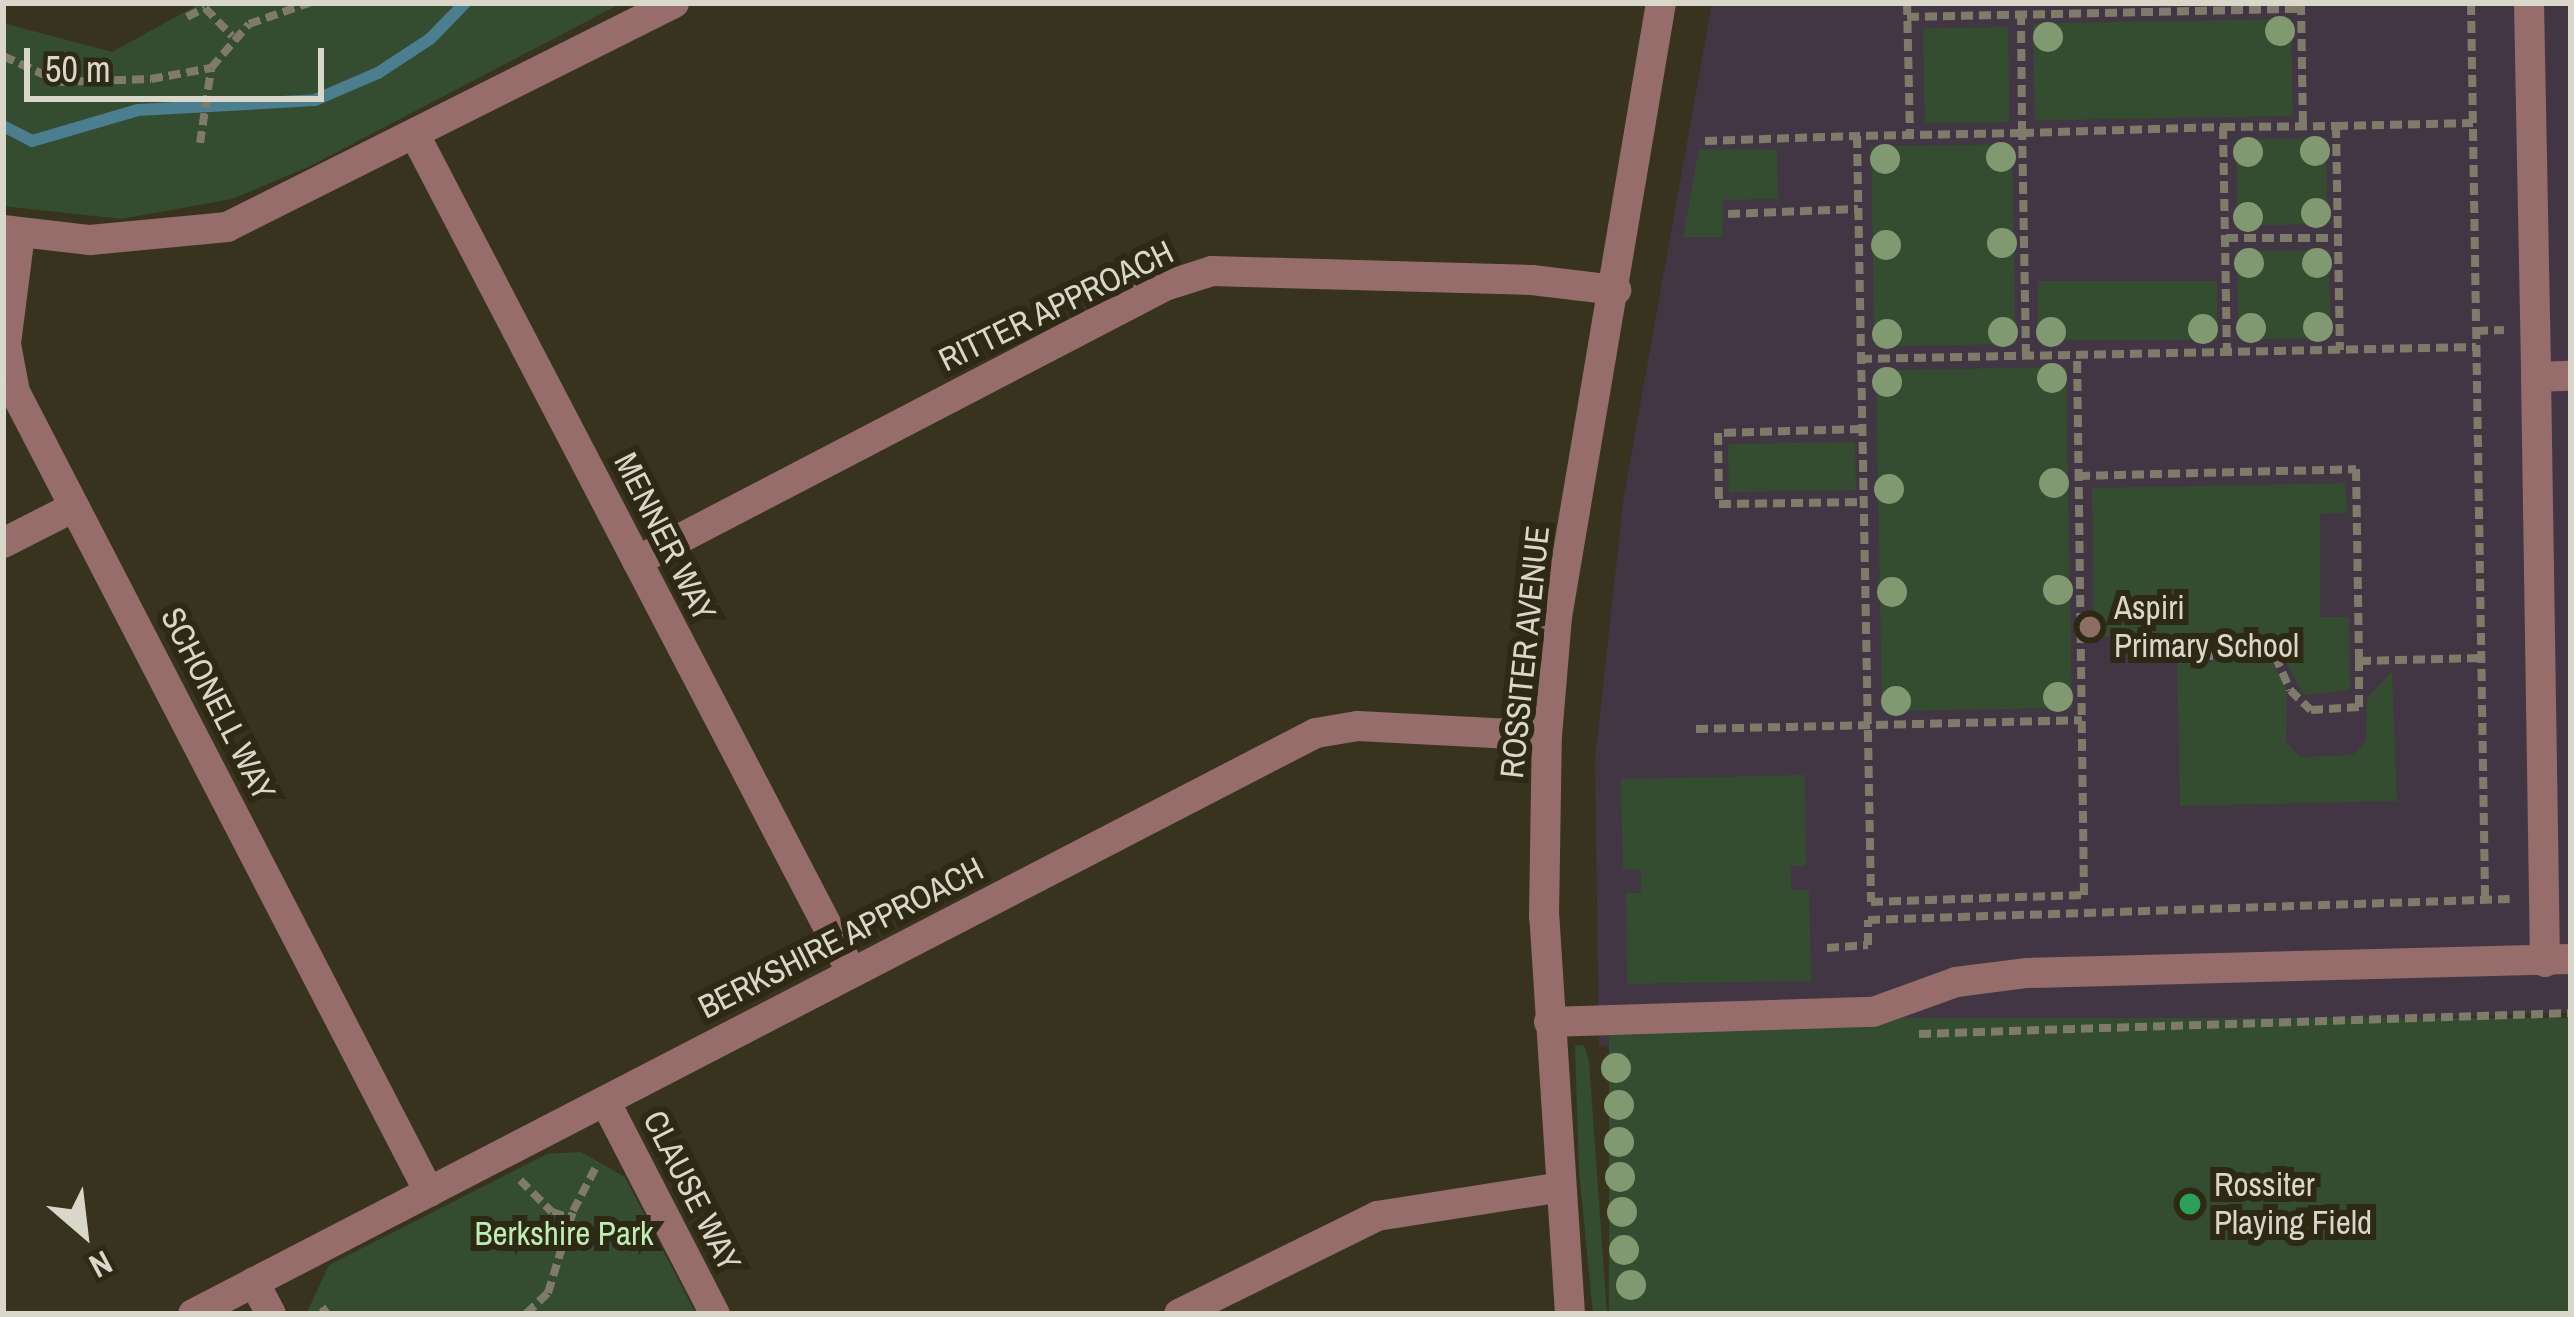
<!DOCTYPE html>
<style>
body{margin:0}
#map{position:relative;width:2574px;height:1317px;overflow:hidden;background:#37331e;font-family:"Archivo Narrow",sans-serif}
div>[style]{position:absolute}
.education>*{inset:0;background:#433644}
.green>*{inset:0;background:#344c30;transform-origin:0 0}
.stream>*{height:12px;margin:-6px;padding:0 6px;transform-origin:6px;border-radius:6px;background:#4b7e8f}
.path>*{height:8px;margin-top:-4px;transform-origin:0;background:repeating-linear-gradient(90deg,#7e7b6a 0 12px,transparent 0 18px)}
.minor>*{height:30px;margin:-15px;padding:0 15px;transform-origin:15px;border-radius:15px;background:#976d6b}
.trees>*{width:30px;height:30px;margin:-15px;border-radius:50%;background:#819971}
.dots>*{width:33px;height:33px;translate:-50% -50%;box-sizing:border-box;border:6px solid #2d2914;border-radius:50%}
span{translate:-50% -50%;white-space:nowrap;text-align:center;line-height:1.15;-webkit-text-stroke:12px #2d2914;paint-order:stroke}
.street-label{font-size:33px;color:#d9d6ca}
.poi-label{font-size:33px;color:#d9d6ca}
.left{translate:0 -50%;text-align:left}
.park-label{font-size:33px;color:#beedb5}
.frame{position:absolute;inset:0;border:6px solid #d9d6ca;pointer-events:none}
.north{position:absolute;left:24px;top:1173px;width:120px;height:120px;-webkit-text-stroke:9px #2d2914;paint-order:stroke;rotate:152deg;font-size:33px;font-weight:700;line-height:48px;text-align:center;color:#d9d6ca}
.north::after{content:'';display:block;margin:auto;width:42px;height:54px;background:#d9d6ca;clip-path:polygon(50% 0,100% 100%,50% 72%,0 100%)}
.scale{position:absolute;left:24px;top:48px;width:300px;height:54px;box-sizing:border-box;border:6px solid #d9d6ca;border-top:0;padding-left:15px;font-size:36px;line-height:42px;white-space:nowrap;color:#d9d6ca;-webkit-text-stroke:9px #2d2914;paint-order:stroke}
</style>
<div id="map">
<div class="education">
<div style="clip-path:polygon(1712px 3px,2571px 3px,2571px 1013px,1599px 1046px,1595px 759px,1624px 495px)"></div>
</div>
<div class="green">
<div style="clip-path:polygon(201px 3px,622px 3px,308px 167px,232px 199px,121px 219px,3px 206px,3px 23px,112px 52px)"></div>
<div style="left:2291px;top:19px;width:97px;height:258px;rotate:89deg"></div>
<div style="left:2008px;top:27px;width:95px;height:85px;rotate:89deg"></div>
<div style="left:2326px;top:138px;width:86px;height:90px;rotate:89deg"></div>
<div style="left:2012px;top:144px;width:200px;height:141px;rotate:89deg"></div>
<div style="clip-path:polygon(1699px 149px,1777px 150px,1778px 199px,1723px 200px,1722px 237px,1683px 237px)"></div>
<div style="left:2329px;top:250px;width:88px;height:92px;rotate:89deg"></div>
<div style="left:2217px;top:281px;width:59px;height:179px;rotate:90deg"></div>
<div style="left:2066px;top:367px;width:341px;height:190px;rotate:89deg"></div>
<div style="left:1855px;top:442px;width:48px;height:127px;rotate:89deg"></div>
<div style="clip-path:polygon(2345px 483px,2347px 513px,2320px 514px,2320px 617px,2349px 617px,2350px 690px,2303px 695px,2280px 649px,2188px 652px,2173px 635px,2094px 637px,2092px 488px)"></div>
<div style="clip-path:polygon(2271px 661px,2287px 689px,2286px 742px,2300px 757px,2354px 755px,2366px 740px,2367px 698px,2392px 672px,2397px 801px,2180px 806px,2177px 663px)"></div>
<div style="clip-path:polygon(1805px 775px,1806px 866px,1791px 866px,1791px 890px,1809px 890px,1811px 981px,1627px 984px,1626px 893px,1641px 893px,1641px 870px,1623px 869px,1621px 779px)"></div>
<div style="left:2571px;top:1018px;width:296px;height:962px;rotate:90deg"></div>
<div style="clip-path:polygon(1584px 1045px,1589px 1061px,1607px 1314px,1593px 1314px,1579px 1171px,1575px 1046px)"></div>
<div style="clip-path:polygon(581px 1152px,625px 1177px,696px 1314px,306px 1314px,329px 1265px,547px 1154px)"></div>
</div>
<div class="stream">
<div style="left:3px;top:126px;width:33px;rotate:27deg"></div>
<div style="left:32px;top:141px;width:110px;rotate:-16.3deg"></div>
<div style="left:138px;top:110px;width:177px;rotate:-3.2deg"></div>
<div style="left:315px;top:100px;width:69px;rotate:-23.2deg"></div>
<div style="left:378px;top:73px;width:62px;rotate:-33.2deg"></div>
<div style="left:430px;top:39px;width:50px;rotate:-45.8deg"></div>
</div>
<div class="path">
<div style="left:1907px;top:3px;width:132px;rotate:88.7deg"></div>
<div style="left:2301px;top:3px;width:123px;rotate:89.1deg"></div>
<div style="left:2471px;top:3px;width:896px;rotate:89.1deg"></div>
<div style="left:2021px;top:13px;width:120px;rotate:89.5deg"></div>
<div style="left:2022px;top:133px;width:201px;rotate:-1.7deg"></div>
<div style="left:2223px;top:127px;width:225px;rotate:89deg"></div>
<div style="left:187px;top:17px;width:20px;rotate:-27deg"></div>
<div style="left:205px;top:8px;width:39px;rotate:46deg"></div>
<div style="left:1907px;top:17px;width:394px;rotate:-1.2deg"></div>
<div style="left:3px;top:56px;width:63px;rotate:24.5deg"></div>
<div style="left:60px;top:82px;width:91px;rotate:-1.9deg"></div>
<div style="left:151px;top:79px;width:61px;rotate:-10.4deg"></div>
<div style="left:211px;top:68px;width:58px;rotate:-49.2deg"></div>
<div style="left:249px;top:24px;width:64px;rotate:-19.3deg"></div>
<div style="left:2336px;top:126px;width:137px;rotate:-1.3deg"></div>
<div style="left:2223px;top:127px;width:113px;rotate:-0.5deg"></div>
<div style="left:2336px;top:126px;width:224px;rotate:89deg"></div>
<div style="left:1705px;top:141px;width:152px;rotate:-1.9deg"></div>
<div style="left:200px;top:143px;width:75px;rotate:-81.5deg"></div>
<div style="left:1728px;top:214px;width:130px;rotate:-2.2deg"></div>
<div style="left:2226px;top:238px;width:111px"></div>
<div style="left:2476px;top:331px;width:28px;rotate:-2deg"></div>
<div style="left:2026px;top:356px;width:223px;rotate:-91deg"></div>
<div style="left:2022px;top:133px;width:165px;rotate:179deg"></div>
<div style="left:1857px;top:136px;width:766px;rotate:88.95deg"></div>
<div style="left:1871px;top:902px;width:213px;rotate:-1.9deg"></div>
<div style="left:2084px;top:895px;width:540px;rotate:-90.74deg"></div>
<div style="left:1860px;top:359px;width:616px;rotate:-1.12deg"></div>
<div style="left:1862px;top:429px;width:144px;rotate:178.4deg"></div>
<div style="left:1718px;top:433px;width:71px;rotate:89.2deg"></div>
<div style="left:1719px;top:504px;width:143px;rotate:-0.8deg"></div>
<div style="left:2078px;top:476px;width:278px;rotate:-1.4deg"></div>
<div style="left:2356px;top:469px;width:192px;rotate:89.1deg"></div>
<div style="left:2359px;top:661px;width:122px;rotate:-1.4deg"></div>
<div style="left:2169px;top:642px;width:20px;rotate:45deg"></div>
<div style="left:2183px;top:656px;width:92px"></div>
<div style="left:2275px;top:656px;width:37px;rotate:66deg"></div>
<div style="left:2290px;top:690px;width:29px;rotate:44deg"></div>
<div style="left:2311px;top:710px;width:48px;rotate:-3.6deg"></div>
<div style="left:2359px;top:707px;width:46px;rotate:-90deg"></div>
<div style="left:1696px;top:729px;width:386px;rotate:-1.3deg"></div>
<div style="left:1827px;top:948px;width:41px;rotate:-4.2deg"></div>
<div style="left:1868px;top:945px;width:25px;rotate:-90deg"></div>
<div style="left:1868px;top:920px;width:642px;rotate:-1.87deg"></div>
<div style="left:1919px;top:1034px;width:652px;rotate:-1.84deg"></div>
<div style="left:520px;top:1180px;width:45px;rotate:45deg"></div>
<div style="left:552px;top:1212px;width:20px;rotate:18deg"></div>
<div style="left:322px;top:1307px;width:9px;rotate:54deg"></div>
<div style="left:526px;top:1314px;width:30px;rotate:-44deg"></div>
<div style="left:548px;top:1293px;width:86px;rotate:-73deg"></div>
<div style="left:573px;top:1211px;width:54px;rotate:-62.5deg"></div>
</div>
<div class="minor">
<div style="left:2529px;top:3px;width:374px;rotate:88.9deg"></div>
<div style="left:415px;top:135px;width:945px;rotate:62.46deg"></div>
<div style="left:3px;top:230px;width:88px;rotate:6.6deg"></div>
<div style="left:90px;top:240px;width:138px;rotate:-5.4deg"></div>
<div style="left:227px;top:227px;width:500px;rotate:-26.6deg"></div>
<div style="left:20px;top:234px;width:111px;rotate:97.3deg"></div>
<div style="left:6px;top:344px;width:49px;rotate:79.4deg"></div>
<div style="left:15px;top:392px;width:901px;rotate:62.64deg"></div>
<div style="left:3px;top:543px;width:80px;rotate:-26.9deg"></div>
<div style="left:637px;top:561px;width:595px;rotate:-27.51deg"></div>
<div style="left:1165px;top:286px;width:49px;rotate:-17.7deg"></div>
<div style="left:1212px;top:271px;width:320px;rotate:1.6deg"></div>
<div style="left:1532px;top:280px;width:85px;rotate:6.8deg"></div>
<div style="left:2545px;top:962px;width:585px;rotate:-90.88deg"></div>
<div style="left:2536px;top:377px;width:35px;rotate:-2deg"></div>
<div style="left:1549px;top:1022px;width:324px;rotate:-1.8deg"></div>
<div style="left:1873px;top:1012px;width:88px;rotate:-19.9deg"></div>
<div style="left:1956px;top:982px;width:72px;rotate:-7.2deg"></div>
<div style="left:2027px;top:973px;width:544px;rotate:-1.47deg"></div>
<div style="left:605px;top:1101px;width:240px;rotate:62.7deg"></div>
<div style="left:254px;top:1282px;width:36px;rotate:62deg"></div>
<div style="left:193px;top:1314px;width:1264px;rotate:-27.36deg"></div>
<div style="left:1316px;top:733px;width:43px;rotate:-9.5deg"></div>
<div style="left:1358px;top:726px;width:189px;rotate:3deg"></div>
<div style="left:1179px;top:1314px;width:221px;rotate:-26.3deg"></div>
<div style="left:1377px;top:1216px;width:181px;rotate:-8.9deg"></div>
<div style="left:1570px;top:1314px;width:398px;rotate:-93.7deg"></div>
<div style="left:1544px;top:917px;width:181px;rotate:-89.1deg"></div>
<div style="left:1547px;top:736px;width:119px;rotate:-85.2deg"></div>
<div style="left:1557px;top:617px;width:623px;rotate:-80.39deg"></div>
</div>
<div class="trees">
<div style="left:2280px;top:31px"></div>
<div style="left:2048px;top:37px"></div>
<div style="left:2315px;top:151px"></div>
<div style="left:2248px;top:152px"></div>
<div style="left:2001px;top:157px"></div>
<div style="left:1885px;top:159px"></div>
<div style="left:2316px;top:213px"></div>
<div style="left:2248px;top:217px"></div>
<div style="left:2002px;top:243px"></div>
<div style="left:1886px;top:245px"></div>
<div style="left:2249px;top:263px"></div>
<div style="left:2317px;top:263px"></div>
<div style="left:2318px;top:327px"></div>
<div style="left:2251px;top:328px"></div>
<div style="left:2203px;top:329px"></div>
<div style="left:2003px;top:332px"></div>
<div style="left:2051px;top:332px"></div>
<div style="left:1887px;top:334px"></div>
<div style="left:2052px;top:378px"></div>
<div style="left:1887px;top:382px"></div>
<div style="left:2054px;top:483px"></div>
<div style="left:1889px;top:489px"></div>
<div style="left:2058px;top:590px"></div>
<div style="left:1892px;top:592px"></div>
<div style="left:2058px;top:697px"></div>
<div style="left:1896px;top:701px"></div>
<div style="left:1616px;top:1068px"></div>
<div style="left:1619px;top:1105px"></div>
<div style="left:1619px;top:1142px"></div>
<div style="left:1620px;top:1177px"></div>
<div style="left:1622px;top:1212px"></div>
<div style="left:1624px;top:1250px"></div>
<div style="left:1631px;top:1285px"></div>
</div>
<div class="dots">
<div style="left:2090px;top:627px;background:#8d6e63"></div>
<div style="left:2190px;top:1204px;background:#2e9e5b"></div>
</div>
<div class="street-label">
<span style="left:1056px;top:306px;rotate:-26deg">RITTER APPROACH</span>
<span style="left:665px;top:537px;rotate:63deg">MENNER WAY</span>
<span style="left:1525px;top:652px;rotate:-84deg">ROSSITER AVENUE</span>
<span style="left:218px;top:704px;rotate:63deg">SCHONELL WAY</span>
<span style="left:841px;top:938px;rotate:-27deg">BERKSHIRE APPROACH</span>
<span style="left:692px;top:1191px;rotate:63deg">CLAUSE WAY</span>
</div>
<div class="poi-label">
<span class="left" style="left:2114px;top:627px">Aspiri<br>Primary School</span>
<span class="left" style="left:2214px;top:1204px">Rossiter<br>Playing Field</span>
</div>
<div class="park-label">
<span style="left:564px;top:1234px">Berkshire Park</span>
</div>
<div class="frame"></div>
<div class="north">N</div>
<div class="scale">50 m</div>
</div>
